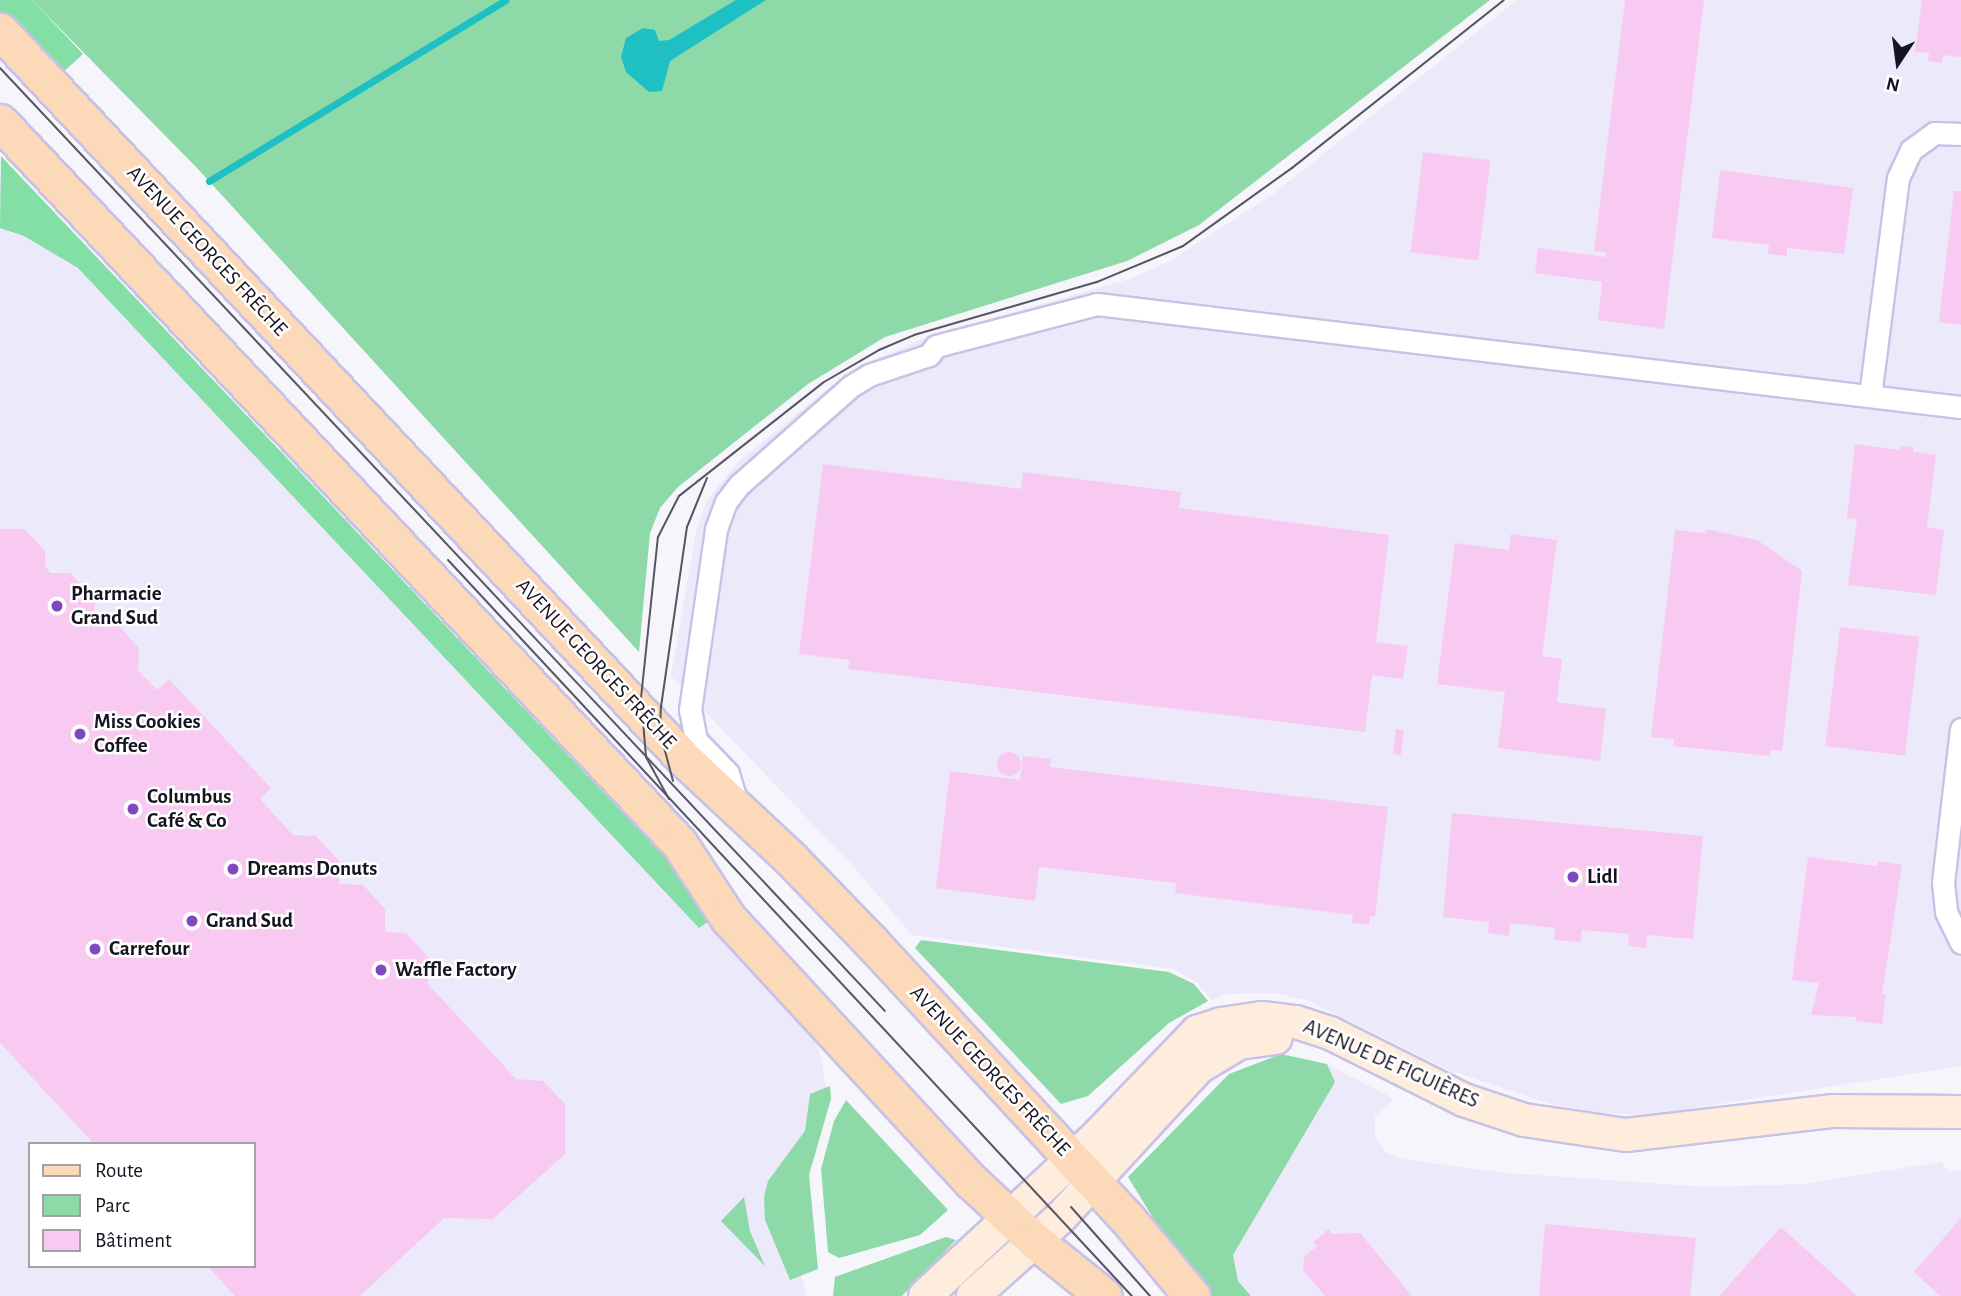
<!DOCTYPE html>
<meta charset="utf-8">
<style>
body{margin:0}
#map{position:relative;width:1961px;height:1296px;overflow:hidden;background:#f6f5fc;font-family:"Alegreya Sans",sans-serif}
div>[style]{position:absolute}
.built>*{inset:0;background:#ece9fb}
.green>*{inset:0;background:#8dd9a8}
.forest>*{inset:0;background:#83dfa5}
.water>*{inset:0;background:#1ec0c3}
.stream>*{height:7px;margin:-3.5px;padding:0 3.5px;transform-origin:3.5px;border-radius:3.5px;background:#1ec0c3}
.building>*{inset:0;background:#f8caf1;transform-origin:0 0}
.round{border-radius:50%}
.roads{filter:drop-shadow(2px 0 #c8c2e6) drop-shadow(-2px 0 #c8c2e6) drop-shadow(0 2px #c8c2e6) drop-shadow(0 -2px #c8c2e6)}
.street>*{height:21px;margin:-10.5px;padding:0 10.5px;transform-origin:10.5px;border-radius:10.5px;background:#fff}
.secondary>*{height:32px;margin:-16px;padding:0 16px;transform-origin:16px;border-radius:16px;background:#feecdc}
.primary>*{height:35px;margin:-17.5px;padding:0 17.5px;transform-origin:17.5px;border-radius:17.5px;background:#fcd9b9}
.tram>*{height:2px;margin:-1px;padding:0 1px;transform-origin:1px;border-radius:1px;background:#575560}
.dots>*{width:19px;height:19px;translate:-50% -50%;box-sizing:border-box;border:4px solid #fff;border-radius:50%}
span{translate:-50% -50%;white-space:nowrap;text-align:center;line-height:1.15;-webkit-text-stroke:5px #fff;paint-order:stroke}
.street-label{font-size:21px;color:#171421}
.poi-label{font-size:21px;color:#171421;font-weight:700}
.left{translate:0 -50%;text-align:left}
.legend{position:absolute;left:28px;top:1142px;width:228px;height:126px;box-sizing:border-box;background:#fff;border:2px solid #a2a1a6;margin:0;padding:9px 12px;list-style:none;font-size:21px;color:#171421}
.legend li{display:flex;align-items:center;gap:14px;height:35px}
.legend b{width:35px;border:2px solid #a2a1a6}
.north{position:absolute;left:1863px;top:28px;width:70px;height:70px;-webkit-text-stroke:5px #fff;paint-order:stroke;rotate:193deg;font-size:19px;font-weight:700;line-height:28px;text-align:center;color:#171421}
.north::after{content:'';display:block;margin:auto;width:24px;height:32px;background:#171421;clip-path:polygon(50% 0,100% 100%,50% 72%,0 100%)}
</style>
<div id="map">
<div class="built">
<div style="clip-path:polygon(1517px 0,1961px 0,1961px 1066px,1651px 1115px,1601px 1113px,1550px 1104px,1449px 1070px,1307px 1000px,1274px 993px,1227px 994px,1212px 1000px,1196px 982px,1173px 969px,912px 935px,852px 865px,671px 676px,696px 531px,707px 500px,739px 461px,821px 394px,857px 368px,929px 336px,1130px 279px,1172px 260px,1273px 194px)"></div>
<div style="clip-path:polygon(evenodd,0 185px,40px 198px,803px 1020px,820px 1052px,828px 1099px,774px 1179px,807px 1296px,0 1296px,0 185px,30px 1144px,254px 1144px,254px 1266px,30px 1266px,30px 1144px)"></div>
<div style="clip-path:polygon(1327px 1064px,1394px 1099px,1375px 1116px,1375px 1137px,1386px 1153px,1402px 1159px,1507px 1173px,1709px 1187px,1804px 1184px,1941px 1162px,1949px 1172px,1961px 1170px,1961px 1296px,1251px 1296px,1238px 1281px,1233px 1256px,1334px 1081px)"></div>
</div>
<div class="green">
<div style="clip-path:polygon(32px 0,1490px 0,1199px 225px,1127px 261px,885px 337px,808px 384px,678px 487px,660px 508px,650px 533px,639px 652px,197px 168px)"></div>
<div style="clip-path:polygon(921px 940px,1169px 972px,1194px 984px,1208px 1001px,1169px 1023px,1088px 1096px,1061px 1104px,915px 948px)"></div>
<div style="clip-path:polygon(1281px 1054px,1327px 1064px,1335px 1082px,1233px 1255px,1238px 1281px,1251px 1296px,1212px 1296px,1158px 1226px,1128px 1177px,1229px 1074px)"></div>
<div style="clip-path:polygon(830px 1086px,831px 1099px,809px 1175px,818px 1269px,790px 1280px,765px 1220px,764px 1197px,768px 1181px,805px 1131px,810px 1094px)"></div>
<div style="clip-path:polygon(846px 1100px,948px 1210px,920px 1235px,839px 1258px,828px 1252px,821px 1169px,834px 1121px)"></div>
<div style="clip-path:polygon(744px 1197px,750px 1231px,765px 1266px,721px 1221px)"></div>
<div style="clip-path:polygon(946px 1237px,956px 1240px,902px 1296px,833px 1296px,835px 1277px)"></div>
</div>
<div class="forest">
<div style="clip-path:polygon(0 0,32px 0,83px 54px,58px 77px,0 14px)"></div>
<div style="clip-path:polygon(1px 156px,676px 869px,712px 919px,699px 928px,78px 268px,24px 236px,0 228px)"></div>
</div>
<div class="water">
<div style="clip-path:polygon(736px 0,766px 0,670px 61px,662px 91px,649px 92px,626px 72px,621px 57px,626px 38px,643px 28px,655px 30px,659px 41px,669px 40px)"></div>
</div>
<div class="stream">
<div style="left:209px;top:181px;width:347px;rotate:-31.4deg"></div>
</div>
<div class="building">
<div style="clip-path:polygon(1625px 0,1704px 0,1664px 329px,1598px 320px,1602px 282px,1535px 273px,1538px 248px,1605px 257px,1606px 253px,1594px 251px)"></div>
<div style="clip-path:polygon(1922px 0,1961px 0,1961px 57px,1943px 55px,1942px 63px,1928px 61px,1929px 53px,1915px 52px)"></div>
<div style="left:1423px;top:152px;width:68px;height:101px;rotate:7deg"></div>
<div style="clip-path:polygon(1720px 170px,1853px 188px,1844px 254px,1787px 248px,1787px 256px,1768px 254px,1769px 245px,1712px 238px)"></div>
<div style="clip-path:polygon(1954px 191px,1961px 191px,1961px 325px,1939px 322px)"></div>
<div style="clip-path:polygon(1855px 444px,1900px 450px,1900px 446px,1913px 447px,1913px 452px,1936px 455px,1927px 527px,1944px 530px,1936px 595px,1848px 585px,1857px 519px,1847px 518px)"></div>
<div style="clip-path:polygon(823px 464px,1021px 489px,1023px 472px,1181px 492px,1179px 508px,1389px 535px,1376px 642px,1408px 646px,1403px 679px,1372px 675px,1365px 732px,848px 669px,850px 660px,799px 654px)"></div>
<div style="clip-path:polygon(0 529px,24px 529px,45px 551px,45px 566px,50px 573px,70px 573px,95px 599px,94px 621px,117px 624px,139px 648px,138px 670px,157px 690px,169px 679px,271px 788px,260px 799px,293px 835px,316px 836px,340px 862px,339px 884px,363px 885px,385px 909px,385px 932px,406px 933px,430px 959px,428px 984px,516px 1079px,543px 1081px,565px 1104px,565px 1154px,493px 1219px,444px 1218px,360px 1296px,235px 1296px,207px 1266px,254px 1266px,254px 1144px,94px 1144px,0 1043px)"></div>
<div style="clip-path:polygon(1706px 529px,1757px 540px,1802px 571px,1782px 751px,1771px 750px,1770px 756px,1673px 746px,1674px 739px,1651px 737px,1675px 530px,1705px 533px)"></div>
<div style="clip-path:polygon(1511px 534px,1557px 540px,1542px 656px,1562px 659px,1557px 702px,1606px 709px,1600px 761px,1498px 748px,1505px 692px,1437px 684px,1455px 543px,1509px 550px)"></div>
<div style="left:1840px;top:627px;width:80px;height:120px;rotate:7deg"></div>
<div style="left:1396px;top:729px;width:8px;height:25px;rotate:7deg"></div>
<div class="round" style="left:997px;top:752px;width:24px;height:24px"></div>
<div style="clip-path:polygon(1023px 756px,1051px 759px,1050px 767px,1388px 807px,1375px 917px,1370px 916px,1369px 925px,1352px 923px,1353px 915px,1175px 893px,1176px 883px,1039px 867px,1035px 901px,936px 888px,950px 771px,1020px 780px)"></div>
<div style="clip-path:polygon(1452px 813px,1703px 836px,1693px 939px,1647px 935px,1646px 948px,1628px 946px,1629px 934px,1582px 930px,1581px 942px,1554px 940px,1555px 928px,1510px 923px,1509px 936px,1488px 933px,1489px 922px,1443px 917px)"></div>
<div style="clip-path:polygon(1808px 857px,1877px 866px,1878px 861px,1902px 865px,1882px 995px,1886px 995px,1882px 1024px,1856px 1021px,1856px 1017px,1811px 1015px,1819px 983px,1792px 980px)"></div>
<div style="clip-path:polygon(1961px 1218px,1961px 1296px,1940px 1296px,1914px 1272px)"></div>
<div style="clip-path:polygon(1545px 1224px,1696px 1238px,1690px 1296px,1539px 1296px)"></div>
<div style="clip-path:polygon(1781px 1227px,1857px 1296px,1719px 1296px)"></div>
<div style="clip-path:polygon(1329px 1229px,1332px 1234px,1360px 1233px,1412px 1296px,1325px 1296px,1303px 1270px,1304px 1257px,1317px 1246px,1313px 1242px)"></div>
</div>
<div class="roads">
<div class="street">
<div style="left:1870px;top:396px;width:220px;rotate:-82.7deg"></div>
<div style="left:1898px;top:178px;width:31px;rotate:-65deg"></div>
<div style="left:1911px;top:150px;width:29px;rotate:-36deg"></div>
<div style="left:1934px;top:133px;width:27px;rotate:2deg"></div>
<div style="left:1961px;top:729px;width:154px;rotate:96.7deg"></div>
<div style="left:1943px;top:882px;width:30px;rotate:84deg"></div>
<div style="left:1946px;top:912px;width:34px;rotate:64deg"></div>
<div style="left:737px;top:803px;width:31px;rotate:-107deg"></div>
<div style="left:728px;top:773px;width:46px;rotate:-134.1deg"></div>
<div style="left:696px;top:740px;width:31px;rotate:-101deg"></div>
<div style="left:690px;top:710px;width:183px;rotate:-81.8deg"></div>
<div style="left:716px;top:529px;width:29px;rotate:-70deg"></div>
<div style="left:726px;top:502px;width:21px;rotate:-53deg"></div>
<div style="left:739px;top:485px;width:149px;rotate:-41.5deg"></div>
<div style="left:851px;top:386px;width:21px;rotate:-31deg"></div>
<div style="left:869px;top:375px;width:63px;rotate:-18.4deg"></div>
<div style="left:929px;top:355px;width:11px;rotate:-52deg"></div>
<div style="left:936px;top:346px;width:166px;rotate:-14.6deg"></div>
<div style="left:1097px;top:304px;width:870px;rotate:6.8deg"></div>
</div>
<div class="secondary">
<div style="left:925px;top:1296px;width:233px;rotate:-42.9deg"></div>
<div style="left:1096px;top:1137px;width:146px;rotate:-46.1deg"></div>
<div style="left:1197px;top:1032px;width:25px;rotate:-18deg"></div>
<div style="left:1221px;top:1024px;width:41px;rotate:-8.3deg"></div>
<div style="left:1262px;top:1018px;width:34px;rotate:7deg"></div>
<div style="left:1296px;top:1022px;width:36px;rotate:18deg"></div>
<div style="left:1330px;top:1033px;width:150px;rotate:26.6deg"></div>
<div style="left:1464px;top:1100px;width:63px;rotate:18.4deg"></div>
<div style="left:1524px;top:1120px;width:103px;rotate:8.4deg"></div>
<div style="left:1626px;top:1135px;width:209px;rotate:-6.6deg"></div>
<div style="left:1834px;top:1111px;width:127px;rotate:0.5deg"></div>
<div style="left:973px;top:1296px;width:117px;rotate:-41.9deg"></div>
<div style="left:1060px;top:1218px;width:205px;rotate:-47.4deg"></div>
<div style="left:1199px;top:1067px;width:47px;rotate:-31deg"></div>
<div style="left:1239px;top:1043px;width:37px;rotate:-8deg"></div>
</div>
<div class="primary">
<div style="left:0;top:31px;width:1000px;rotate:46.78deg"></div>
<div style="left:685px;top:760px;width:144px;rotate:43deg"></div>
<div style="left:790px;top:858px;width:118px;rotate:46deg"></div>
<div style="left:872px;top:943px;width:372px;rotate:47.2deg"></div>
<div style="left:1125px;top:1216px;width:104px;rotate:50.1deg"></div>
<div style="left:0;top:122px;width:990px;rotate:46.72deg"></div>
<div style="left:679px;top:843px;width:90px;rotate:56.8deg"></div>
<div style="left:728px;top:918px;width:358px;rotate:47.3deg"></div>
<div style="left:971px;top:1181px;width:88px;rotate:43.2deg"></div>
<div style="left:1035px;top:1241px;width:88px;rotate:38.6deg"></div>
</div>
</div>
<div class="tram">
<div style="left:0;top:68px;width:1293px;rotate:46.82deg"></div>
<div style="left:448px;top:560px;width:1005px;rotate:47.1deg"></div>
<div style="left:673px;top:781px;width:51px;rotate:-104.9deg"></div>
<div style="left:660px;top:732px;width:25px;rotate:-88deg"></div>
<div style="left:661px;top:707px;width:182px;rotate:-81.8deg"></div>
<div style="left:687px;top:527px;width:53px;rotate:-67.8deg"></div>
<div style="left:669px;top:799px;width:48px;rotate:-118.7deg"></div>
<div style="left:646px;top:757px;width:59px;rotate:-94.8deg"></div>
<div style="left:641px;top:698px;width:162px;rotate:-84deg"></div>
<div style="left:658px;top:537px;width:46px;rotate:-62.9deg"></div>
<div style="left:679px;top:496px;width:184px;rotate:-38.2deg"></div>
<div style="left:824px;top:382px;width:64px;rotate:-30.2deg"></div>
<div style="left:879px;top:350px;width:38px;rotate:-23deg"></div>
<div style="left:914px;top:335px;width:191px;rotate:-16.2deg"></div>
<div style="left:1097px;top:282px;width:93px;rotate:-22.7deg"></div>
<div style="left:1183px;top:246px;width:134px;rotate:-35.6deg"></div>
<div style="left:1292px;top:168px;width:270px;rotate:-38.4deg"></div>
<div style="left:1071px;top:1207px;width:119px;rotate:48.4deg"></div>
</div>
<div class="dots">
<div style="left:57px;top:606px;background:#8048bf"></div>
<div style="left:80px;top:734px;background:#8048bf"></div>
<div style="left:133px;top:809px;background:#8048bf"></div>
<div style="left:233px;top:869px;background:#8048bf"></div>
<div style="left:1573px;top:877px;background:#8048bf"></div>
<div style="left:192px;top:921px;background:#8048bf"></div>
<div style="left:95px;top:949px;background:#8048bf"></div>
<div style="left:381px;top:970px;background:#8048bf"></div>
</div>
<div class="street-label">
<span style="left:207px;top:251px;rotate:47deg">AVENUE GEORGES FRÊCHE</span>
<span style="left:596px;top:664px;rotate:47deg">AVENUE GEORGES FRÊCHE</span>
<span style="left:1391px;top:1064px;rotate:24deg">AVENUE DE FIGUIÈRES</span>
<span style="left:990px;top:1071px;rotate:47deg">AVENUE GEORGES FRÊCHE</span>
</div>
<div class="poi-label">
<span class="left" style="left:71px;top:606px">Pharmacie<br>Grand Sud</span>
<span class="left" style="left:94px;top:734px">Miss Cookies<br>Coffee</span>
<span class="left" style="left:147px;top:809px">Columbus<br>Café &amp; Co</span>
<span class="left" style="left:247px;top:869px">Dreams Donuts</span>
<span class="left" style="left:1587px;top:877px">Lidl</span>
<span class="left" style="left:206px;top:921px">Grand Sud</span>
<span class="left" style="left:109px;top:949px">Carrefour</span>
<span class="left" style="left:395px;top:970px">Waffle Factory</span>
</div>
<ul class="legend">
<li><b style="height:9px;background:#fcd9b9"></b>Route</li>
<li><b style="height:19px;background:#8dd9a8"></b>Parc</li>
<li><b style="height:19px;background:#f8caf1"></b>Bâtiment</li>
</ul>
<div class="north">N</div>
</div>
